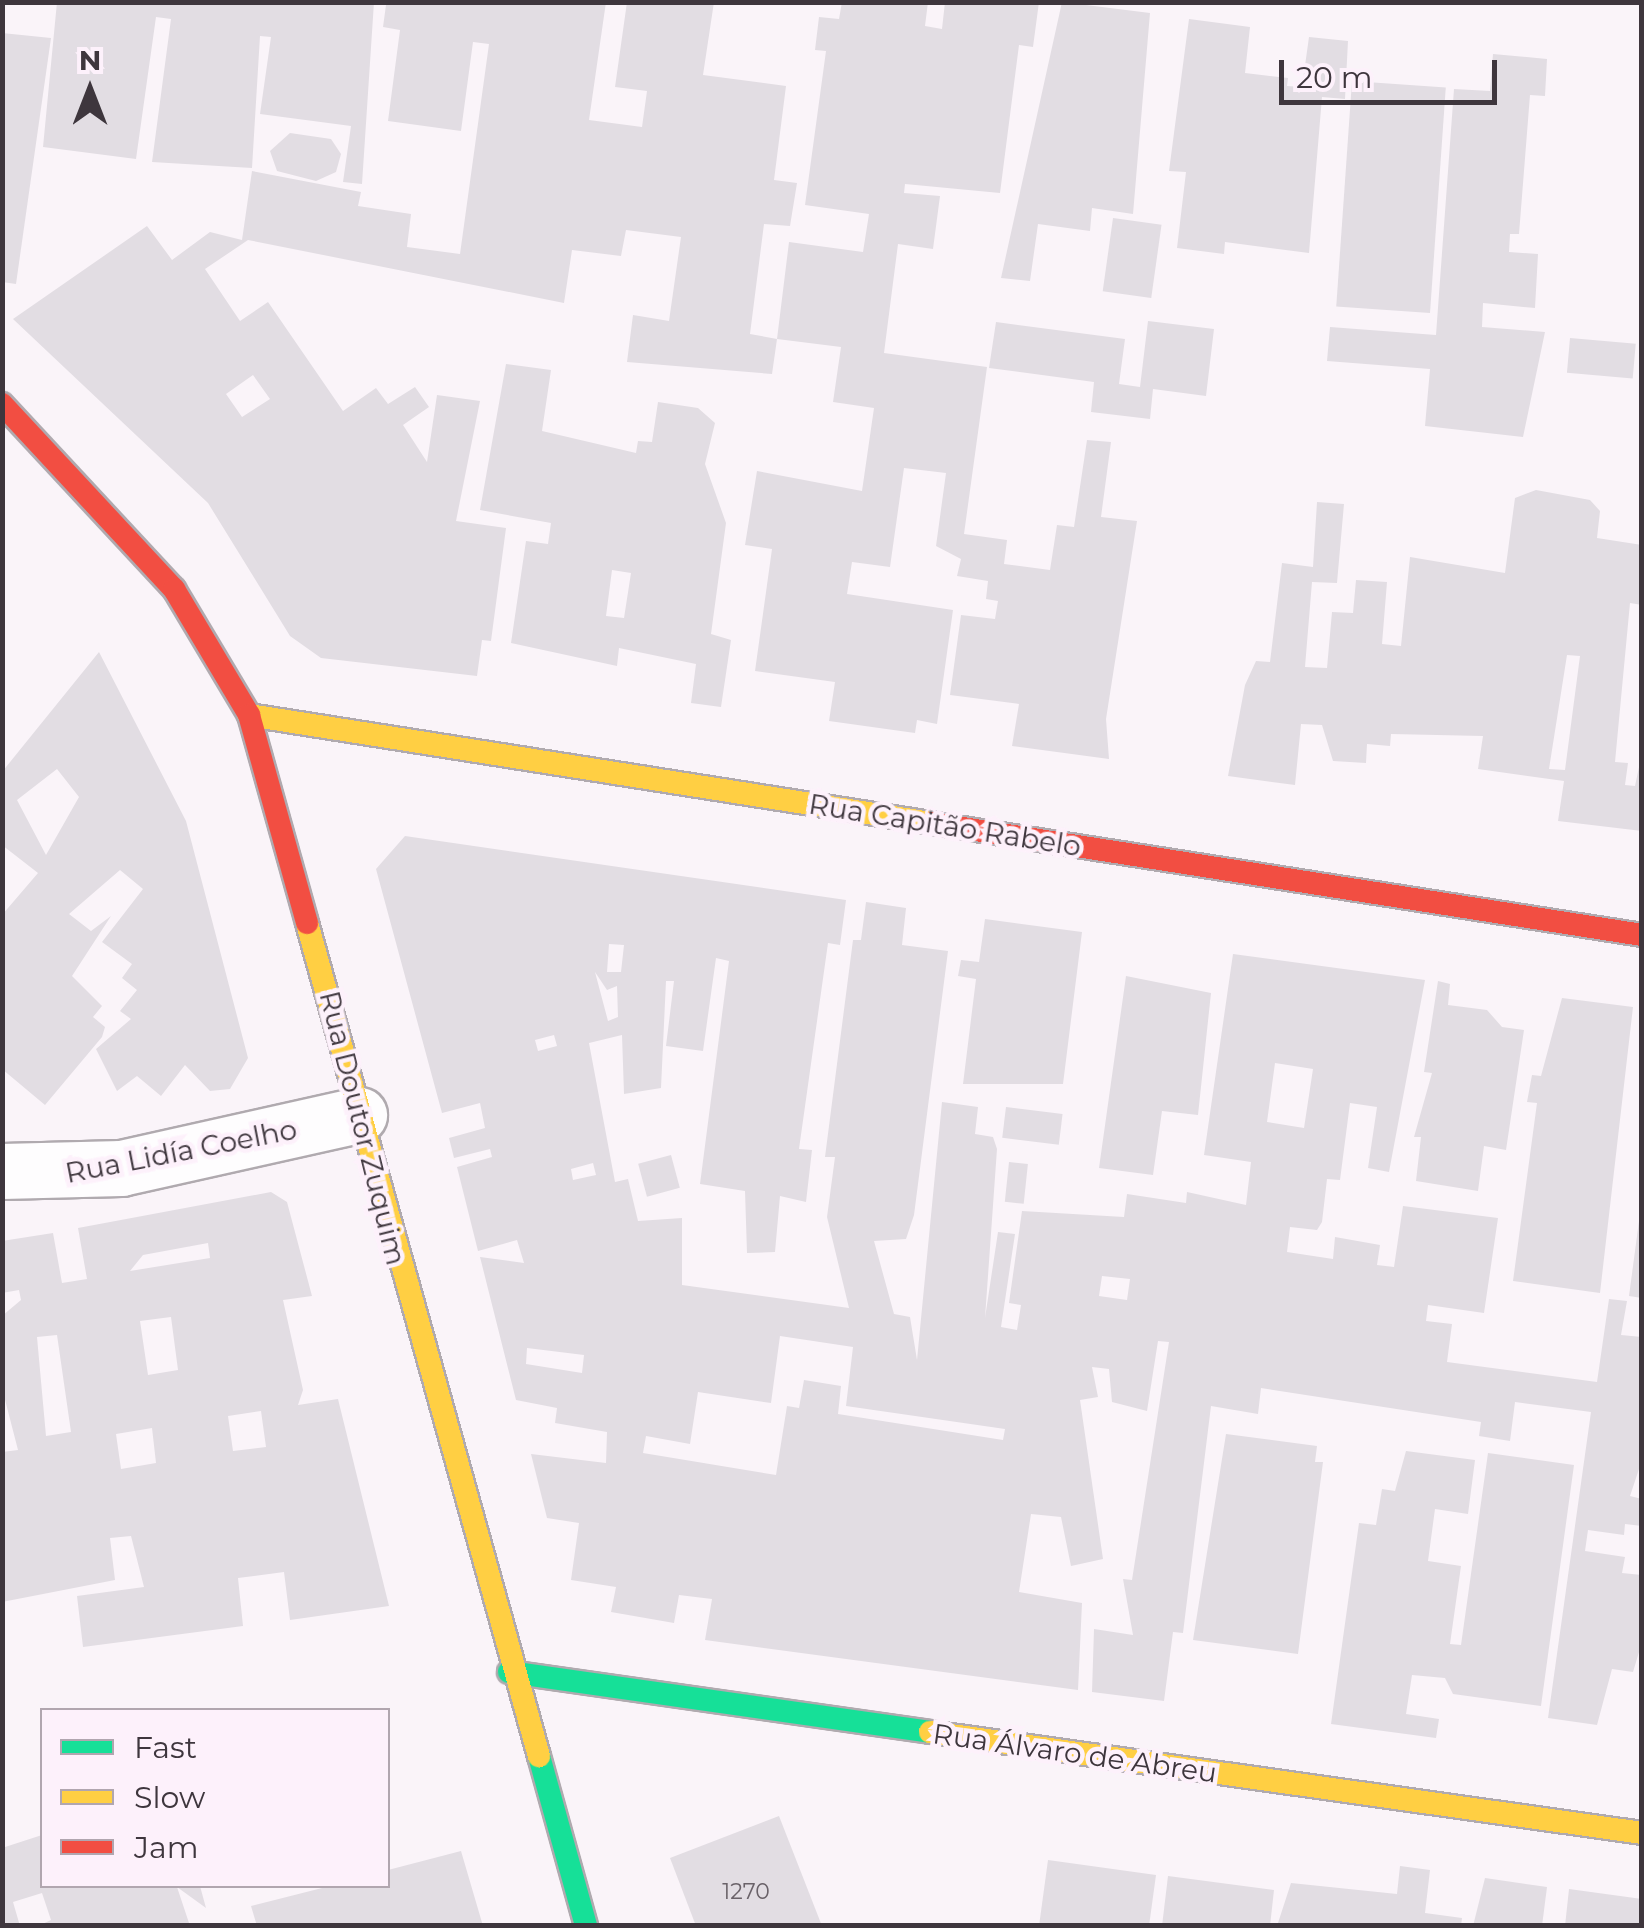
<!DOCTYPE html>
<meta charset="utf-8">
<style>
body{margin:0}
#map{position:relative;width:1644px;height:1928px;overflow:hidden;background:#faf4f9;font-family:Montserrat,sans-serif}
div>[style]{position:absolute}
.building>*{inset:0;background:#e2dde3;transform-origin:0 0}
.roads{filter:drop-shadow(2px 0 #b0aaaf) drop-shadow(-2px 0 #b0aaaf) drop-shadow(0 2px #b0aaaf) drop-shadow(0 -2px #b0aaaf)}
.street>*{height:55px;margin:-27.5px;padding:0 27.5px;transform-origin:27.5px;border-radius:27.5px;background:#fefdfe}
.fast>*{height:22px;margin:-11px;padding:0 11px;transform-origin:11px;border-radius:11px;background:#16e098}
.slow>*{height:22px;margin:-11px;padding:0 11px;transform-origin:11px;border-radius:11px;background:#ffcf43}
.jam>*{height:22px;margin:-11px;padding:0 11px;transform-origin:11px;border-radius:11px;background:#f24e42}
span{translate:-50% -50%;white-space:nowrap;text-align:center;line-height:1.15;-webkit-text-stroke:9px #fdf1fb;paint-order:stroke}
.number-label{font-size:22px;color:#6a6269}
.number-label span{-webkit-text-stroke-width:0}
.street-label{font-size:28px;color:#3e363d}
.frame{position:absolute;inset:0;border:5px solid #3e363d;pointer-events:none}
.legend{position:absolute;left:40px;top:1708px;width:350px;height:180px;box-sizing:border-box;background:#fdf1fb;border:2px solid #b1a6af;margin:0;padding:12px 18px;list-style:none;font-size:30px;color:#3e363d}
.legend li{display:flex;align-items:center;gap:20px;height:50px}
.legend b{width:50px;border:2px solid #b1a6af}
.north{position:absolute;left:40px;top:40px;width:100px;height:100px;-webkit-text-stroke:8px #fdf1fb;paint-order:stroke;rotate:0deg;font-size:28px;font-weight:700;line-height:40px;text-align:center;color:#3e363d}
.north::after{content:'';display:block;margin:auto;width:35px;height:45px;background:#3e363d;clip-path:polygon(50% 0,100% 100%,50% 72%,0 100%)}
.scale{position:absolute;left:1279px;top:60px;width:218px;height:45px;box-sizing:border-box;border:5px solid #3e363d;border-top:0;padding-left:12px;font-size:30px;line-height:35px;white-space:nowrap;color:#3e363d;-webkit-text-stroke:8px #fdf1fb;paint-order:stroke}
</style>
<div id="map">
<div class="building">
<div style="clip-path:polygon(57px 2px,374px 2px,362px 184px,343px 182px,351px 126px,260px 114px,271px 37px,260px 36px,252px 168px,152px 162px,171px 19px,156px 17px,136px 159px,43px 147px)"></div>
<div style="clip-path:polygon(evenodd,606px 2px,589px 120px,642px 127px,647px 91px,615px 87px,627px 2px,714px 2px,703px 75px,786px 86px,774px 180px,797px 183px,790px 226px,764px 224px,750px 334px,777px 339px,772px 374px,627px 362px,633px 315px,669px 321px,681px 237px,626px 230px,621px 256px,572px 250px,564px 303px,248px 240px,205px 269px,240px 321px,268px 302px,343px 411px,376px 388px,388px 404px,415px 387px,429px 407px,403px 425px,427px 462px,437px 395px,480px 401px,456px 521px,506px 528px,491px 641px,482px 640px,477px 676px,321px 658px,290px 636px,208px 503px,13px 319px,147px 226px,172px 260px,210px 232px,242px 240px,252px 171px,361px 192px,358px 206px,411px 214px,407px 247px,460px 254px,489px 44px,473px 42px,461px 131px,388px 121px,400px 30px,383px 27px,386px 5px,606px 2px,253px 375px,270px 399px,242px 417px,226px 394px,253px 375px)"></div>
<div style="clip-path:polygon(842px 2px,928px 2px,925px 26px,942px 29px,945px 2px,1039px 2px,1033px 47px,1019px 45px,1000px 193px,905px 184px,904px 193px,940px 196px,933px 249px,898px 244px,884px 353px,987px 367px,964px 534px,1007px 540px,1004px 564px,1050px 570px,1057px 525px,1074px 527px,1087px 440px,1111px 442px,1101px 517px,1137px 521px,1106px 719px,1109px 759px,1012px 746px,1019px 704px,950px 695px,961px 615px,995px 619px,998px 601px,986px 599px,988px 581px,957px 576px,961px 559px,936px 546px,946px 473px,904px 468px,890px 567px,852px 562px,847px 594px,953px 610px,937px 724px,917px 720px,915px 733px,829px 721px,835px 682px,755px 671px,772px 549px,745px 545px,757px 471px,862px 491px,874px 408px,833px 402px,841px 347px,777px 339px,789px 242px,863px 252px,869px 214px,805px 205px,826px 51px,815px 50px,819px 17px,839px 19px)"></div>
<div style="clip-path:polygon(1062px 2px,1150px 13px,1133px 214px,1092px 208px,1090px 231px,1038px 224px,1030px 281px,1001px 278px)"></div>
<div style="clip-path:polygon(1189px 19px,1250px 27px,1245px 73px,1288px 78px,1287px 86px,1302px 87px,1309px 37px,1348px 41px,1345px 99px,1322px 97px,1309px 253px,1225px 242px,1224px 254px,1177px 248px,1186px 172px,1169px 171px)"></div>
<div style="clip-path:polygon(2px 33px,51px 38px,16px 284px,2px 282px)"></div>
<div style="clip-path:polygon(1493px 54px,1547px 59px,1545px 96px,1530px 95px,1519px 234px,1510px 234px,1509px 252px,1538px 254px,1535px 308px,1483px 303px,1482px 327px,1545px 332px,1523px 437px,1425px 426px,1430px 369px,1327px 361px,1330px 327px,1436px 335px,1454px 89px,1490px 91px)"></div>
<div style="left:1352px;top:81px;width:94px;height:226px;rotate:4deg"></div>
<div style="clip-path:polygon(290px 133px,331px 139px,341px 154px,336px 172px,316px 181px,277px 171px,270px 151px)"></div>
<div style="left:1113px;top:218px;width:49px;height:74px;rotate:8deg"></div>
<div style="clip-path:polygon(1148px 321px,1214px 329px,1206px 396px,1153px 389px,1150px 419px,1091px 412px,1094px 382px,989px 368px,996px 322px,1125px 339px,1119px 384px,1140px 387px)"></div>
<div style="left:1570px;top:338px;width:66px;height:35px;rotate:5deg"></div>
<div style="clip-path:polygon(evenodd,506px 364px,551px 370px,542px 431px,636px 453px,638px 441px,652px 442px,658px 402px,698px 408px,715px 423px,705px 464px,726px 523px,711px 634px,731px 640px,721px 707px,691px 703px,696px 664px,619px 648px,617px 666px,511px 643px,526px 541px,548px 544px,551px 523px,480px 510px,506px 364px,612px 570px,631px 573px,624px 618px,606px 616px,612px 570px)"></div>
<div style="clip-path:polygon(evenodd,1536px 490px,1590px 500px,1600px 511px,1597px 538px,1642px 545px,1642px 605px,1630px 603px,1615px 762px,1628px 763px,1625px 785px,1635px 786px,1642px 753px,1642px 831px,1558px 821px,1564px 781px,1478px 769px,1483px 736px,1391px 734px,1390px 746px,1367px 744px,1366px 763px,1333px 761px,1322px 725px,1301px 724px,1295px 785px,1228px 776px,1245px 685px,1256px 661px,1270px 662px,1282px 563px,1313px 567px,1317px 502px,1344px 504px,1337px 583px,1312px 582px,1305px 667px,1327px 668px,1332px 612px,1353px 613px,1356px 580px,1387px 582px,1382px 644px,1401px 646px,1410px 557px,1505px 573px,1515px 498px,1536px 490px,1567px 655px,1580px 656px,1565px 770px,1549px 769px,1567px 655px)"></div>
<div style="clip-path:polygon(evenodd,99px 652px,186px 821px,248px 1058px,230px 1089px,210px 1091px,185px 1065px,161px 1096px,137px 1076px,117px 1091px,96px 1049px,131px 1019px,120px 1011px,137px 990px,122px 978px,132px 964px,102px 942px,143px 889px,120px 870px,69px 914px,91px 931px,111px 916px,72px 976px,102px 1006px,93px 1017px,105px 1027px,102px 1037px,45px 1105px,2px 1069px,2px 915px,38px 873px,2px 845px,2px 772px,99px 652px,57px 769px,79px 797px,46px 855px,17px 800px,57px 769px)"></div>
<div style="clip-path:polygon(evenodd,405px 836px,846px 900px,840px 945px,828px 943px,799px 1149px,812px 1150px,806px 1202px,780px 1196px,775px 1252px,747px 1253px,745px 1191px,700px 1184px,729px 961px,716px 958px,703px 1051px,666px 1046px,674px 981px,666px 981px,661px 1088px,624px 1094px,622px 1035px,589px 1043px,615px 1182px,628px 1179px,638px 1221px,682px 1218px,682px 1285px,849px 1308px,827px 1217px,835px 1157px,825px 1157px,853px 940px,861px 940px,866px 902px,906px 908px,902px 945px,948px 951px,914px 1215px,906px 1239px,874px 1241px,894px 1314px,910px 1317px,917px 1360px,942px 1102px,978px 1107px,975px 1134px,993px 1137px,997px 1149px,985px 1318px,998px 1232px,1015px 1234px,1001px 1327px,1017px 1330px,1021px 1305px,1009px 1303px,1022px 1211px,1124px 1217px,1127px 1194px,1186px 1203px,1187px 1192px,1246px 1205px,1251px 1162px,1204px 1155px,1233px 954px,1425px 980px,1389px 1172px,1368px 1168px,1377px 1107px,1350px 1103px,1340px 1180px,1327px 1179px,1322px 1222px,1317px 1230px,1290px 1227px,1287px 1252px,1333px 1259px,1335px 1237px,1380px 1245px,1377px 1265px,1394px 1267px,1403px 1206px,1498px 1218px,1484px 1313px,1428px 1305px,1426px 1321px,1452px 1324px,1447px 1362px,1597px 1382px,1609px 1299px,1627px 1301px,1621px 1335px,1642px 1337px,1642px 1460px,1630px 1496px,1642px 1499px,1642px 1526px,1625px 1524px,1624px 1535px,1588px 1530px,1585px 1551px,1625px 1557px,1622px 1573px,1642px 1575px,1642px 1642px,1633px 1672px,1612px 1669px,1597px 1725px,1548px 1718px,1591px 1412px,1515px 1402px,1510px 1441px,1479px 1436px,1481px 1422px,1261px 1388px,1258px 1414px,1211px 1406px,1183px 1633px,1173px 1632px,1164px 1701px,1092px 1692px,1094px 1629px,1133px 1635px,1123px 1579px,1132px 1580px,1169px 1342px,1158px 1341px,1147px 1411px,1112px 1402px,1109px 1369px,1092px 1367px,1098px 1397px,1080px 1400px,1103px 1559px,1071px 1566px,1061px 1517px,1031px 1514px,1019px 1592px,1082px 1603px,1078px 1690px,705px 1640px,712px 1599px,679px 1595px,674px 1623px,611px 1612px,616px 1587px,571px 1580px,579px 1523px,547px 1518px,531px 1454px,606px 1463px,607px 1432px,555px 1423px,557px 1408px,516px 1400px,480px 1257px,524px 1263px,517px 1240px,478px 1251px,457px 1167px,492px 1157px,490px 1149px,454px 1158px,449px 1138px,485px 1128px,480px 1103px,442px 1113px,376px 869px,405px 836px,609px 944px,624px 945px,621px 972px,607px 972px,609px 944px,405px 836px,595px 972px,607px 990px,617px 986px,618px 1017px,608px 1021px,595px 972px,405px 836px,554px 1035px,557px 1046px,538px 1051px,535px 1040px,554px 1035px,405px 836px,1275px 1063px,1313px 1069px,1304px 1128px,1267px 1122px,1275px 1063px,405px 836px,593px 1163px,596px 1175px,573px 1180px,571px 1169px,593px 1163px,405px 836px,1102px 1276px,1130px 1279px,1127px 1300px,1099px 1296px,1102px 1276px,405px 836px,780px 1336px,853px 1347px,846px 1406px,1005px 1429px,1003px 1440px,838px 1414px,841px 1386px,804px 1380px,799px 1408px,787px 1406px,776px 1475px,643px 1453px,646px 1436px,690px 1444px,698px 1392px,771px 1403px,780px 1336px,405px 836px,527px 1348px,584px 1355px,582px 1373px,526px 1364px,527px 1348px)"></div>
<div style="clip-path:polygon(985px 919px,1082px 932px,1063px 1084px,963px 1084px,976px 979px,958px 976px,961px 960px,979px 962px)"></div>
<div style="clip-path:polygon(1126px 976px,1211px 993px,1198px 1115px,1162px 1111px,1153px 1175px,1099px 1168px)"></div>
<div style="clip-path:polygon(1438px 981px,1450px 984px,1448px 1005px,1487px 1010px,1502px 1027px,1524px 1030px,1506px 1150px,1484px 1146px,1478px 1191px,1416px 1181px,1421px 1137px,1414px 1137px,1432px 1073px,1424px 1072px)"></div>
<div style="clip-path:polygon(1562px 998px,1633px 1007px,1600px 1293px,1513px 1281px,1537px 1103px,1527px 1102px,1532px 1075px,1541px 1076px)"></div>
<div style="left:1006px;top:1107px;width:57px;height:31px;rotate:7deg"></div>
<div style="left:671px;top:1155px;width:34px;height:34px;rotate:75deg"></div>
<div style="left:1009px;top:1162px;width:19px;height:40px;rotate:6deg"></div>
<div style="clip-path:polygon(evenodd,271px 1192px,287px 1202px,312px 1296px,283px 1300px,303px 1390px,298px 1405px,338px 1399px,389px 1606px,290px 1620px,284px 1572px,238px 1578px,243px 1626px,83px 1647px,77px 1596px,144px 1587px,131px 1536px,110px 1538px,115px 1580px,2px 1602px,2px 1452px,18px 1450px,2px 1388px,2px 1316px,21px 1300px,19px 1290px,2px 1293px,2px 1241px,53px 1233px,62px 1283px,87px 1279px,78px 1228px,271px 1192px,208px 1243px,210px 1258px,130px 1271px,143px 1255px,208px 1243px,271px 1192px,171px 1317px,178px 1370px,148px 1375px,140px 1321px,171px 1317px,271px 1192px,57px 1335px,71px 1432px,46px 1436px,37px 1337px,57px 1335px,271px 1192px,261px 1411px,266px 1447px,233px 1451px,228px 1416px,261px 1411px,271px 1192px,152px 1428px,156px 1463px,121px 1469px,116px 1434px,152px 1428px)"></div>
<div style="clip-path:polygon(1639px 1221px,1642px 1221px,1642px 1298px,1629px 1296px)"></div>
<div style="clip-path:polygon(1226px 1434px,1317px 1446px,1315px 1462px,1323px 1462px,1298px 1654px,1193px 1640px)"></div>
<div style="clip-path:polygon(1406px 1451px,1475px 1460px,1468px 1514px,1435px 1509px,1428px 1561px,1461px 1566px,1450px 1644px,1461px 1645px,1488px 1453px,1574px 1465px,1541px 1706px,1453px 1694px,1445px 1678px,1412px 1675px,1406px 1714px,1439px 1719px,1436px 1738px,1331px 1724px,1359px 1523px,1376px 1525px,1382px 1489px,1395px 1491px)"></div>
<div style="clip-path:polygon(779px 1816px,822px 1926px,696px 1926px,670px 1858px)"></div>
<div style="clip-path:polygon(42px 1835px,42px 1886px,200px 1886px,206px 1908px,177px 1887px,190px 1926px,38px 1926px,51px 1920px,42px 1893px,13px 1902px,20px 1926px,2px 1926px,2px 1848px)"></div>
<div style="clip-path:polygon(461px 1851px,483px 1926px,257px 1926px,251px 1906px,330px 1886px,388px 1886px,388px 1870px)"></div>
<div style="clip-path:polygon(1048px 1860px,1156px 1875px,1149px 1926px,1039px 1926px)"></div>
<div style="clip-path:polygon(1400px 1866px,1430px 1870px,1425px 1913px,1462px 1918px,1461px 1926px,1277px 1926px,1291px 1883px,1397px 1894px)"></div>
<div style="clip-path:polygon(1168px 1876px,1274px 1890px,1270px 1926px,1162px 1926px)"></div>
<div style="clip-path:polygon(1485px 1878px,1547px 1887px,1542px 1926px,1473px 1926px)"></div>
<div style="clip-path:polygon(1569px 1889px,1642px 1899px,1642px 1926px,1565px 1926px)"></div>
</div>
<div class="roads">
<div class="street">
<div style="left:2px;top:1171px;width:119px;rotate:-1.4deg"></div>
<div style="left:121px;top:1168px;width:244px;rotate:-12.6deg"></div>
</div>
<div class="fast">
<div style="left:509px;top:1672px;width:425px;rotate:8.1deg"></div>
<div style="left:539px;top:1756px;width:176px;rotate:74.5deg"></div>
</div>
<div class="slow">
<div style="left:249px;top:715px;width:690px;rotate:9deg"></div>
<div style="left:307px;top:923px;width:865px;rotate:74.44deg"></div>
<div style="left:930px;top:1732px;width:719px;rotate:8.07deg"></div>
</div>
<div class="jam">
<div style="left:2px;top:404px;width:253px;rotate:47.1deg"></div>
<div style="left:174px;top:589px;width:147px;rotate:59.2deg"></div>
<div style="left:249px;top:715px;width:216px;rotate:74.4deg"></div>
<div style="left:931px;top:823px;width:720px;rotate:8.95deg"></div>
</div>
</div>
<div class="number-label">
<span style="left:746px;top:1892px">1270</span>
</div>
<div class="street-label">
<span style="left:945px;top:825px;rotate:9deg">Rua Capitão Rabelo</span>
<span style="left:363px;top:1128px;rotate:76deg">Rua Doutor Zuquim</span>
<span style="left:181px;top:1151px;rotate:-11deg">Rua Lidía Coelho</span>
<span style="left:1075px;top:1753px;rotate:8deg">Rua Álvaro de Abreu</span>
</div>
<div class="frame"></div>
<ul class="legend">
<li><b style="height:12px;background:#16e098"></b>Fast</li>
<li><b style="height:12px;background:#ffcf43"></b>Slow</li>
<li><b style="height:12px;background:#f24e42"></b>Jam</li>
</ul>
<div class="north">N</div>
<div class="scale">20 m</div>
</div>
